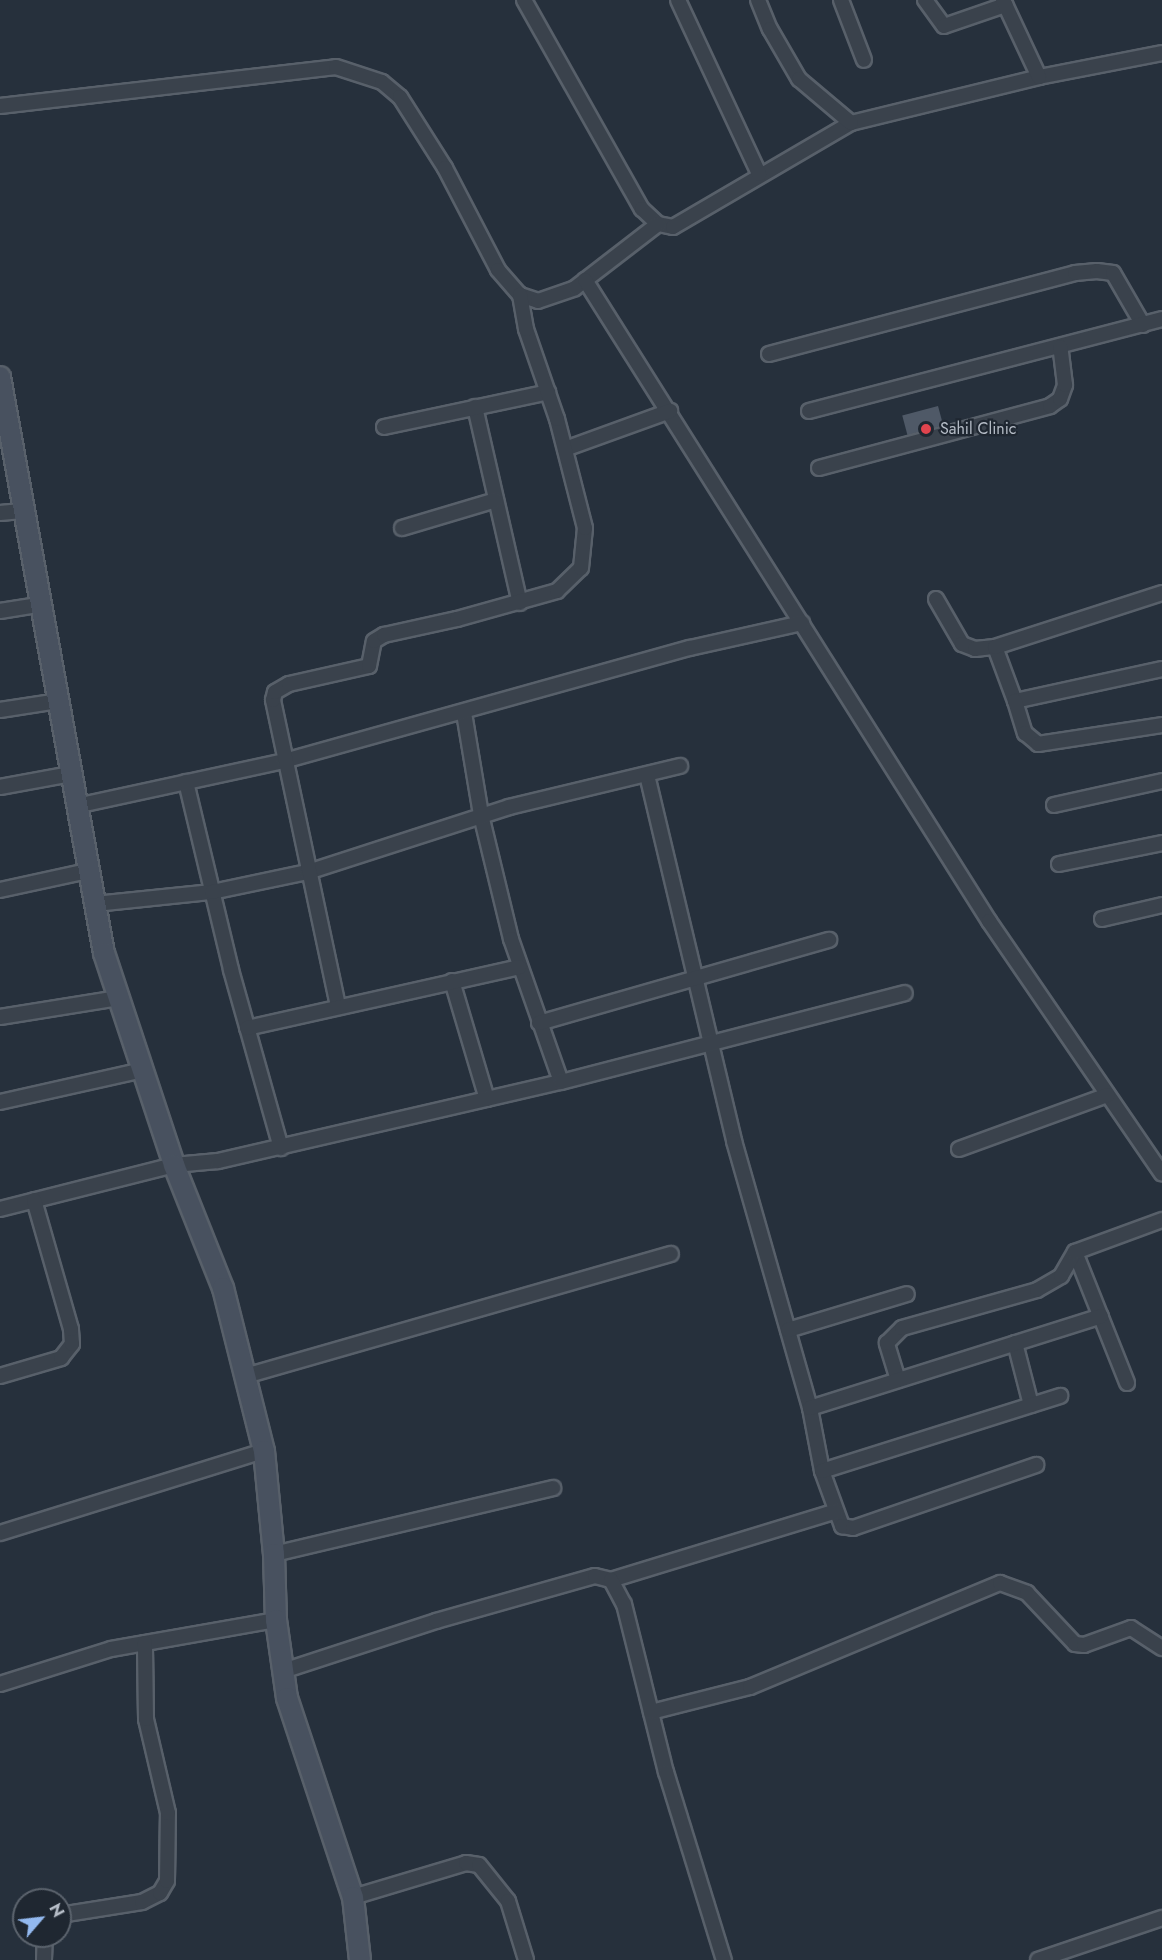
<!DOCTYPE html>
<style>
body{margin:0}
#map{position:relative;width:1162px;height:1960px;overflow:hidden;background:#26303c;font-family:Jost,sans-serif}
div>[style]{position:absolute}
.building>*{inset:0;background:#4f5967;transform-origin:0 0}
.roads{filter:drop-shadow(2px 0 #58606a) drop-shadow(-2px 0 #58606a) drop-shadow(0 2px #58606a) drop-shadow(0 -2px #58606a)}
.street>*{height:14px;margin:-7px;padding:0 7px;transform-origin:7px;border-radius:7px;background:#3a424c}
.secondary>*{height:20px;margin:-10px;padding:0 10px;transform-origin:10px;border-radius:10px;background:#48515f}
.dots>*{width:16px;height:16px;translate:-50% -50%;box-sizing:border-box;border:3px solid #1f2731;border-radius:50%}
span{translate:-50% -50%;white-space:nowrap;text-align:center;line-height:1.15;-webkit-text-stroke:4.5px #1f2731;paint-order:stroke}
.poi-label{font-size:16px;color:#b6bdc7}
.left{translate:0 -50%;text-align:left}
.north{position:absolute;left:12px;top:1888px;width:60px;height:60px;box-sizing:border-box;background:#1f2731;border:2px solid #5b636d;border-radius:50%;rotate:62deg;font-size:16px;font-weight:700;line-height:24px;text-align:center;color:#b6bdc7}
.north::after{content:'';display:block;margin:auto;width:21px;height:27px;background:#93b9ef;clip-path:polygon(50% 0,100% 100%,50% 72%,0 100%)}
</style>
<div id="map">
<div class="building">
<div style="left:938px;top:406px;width:20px;height:37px;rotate:75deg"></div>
</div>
<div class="roads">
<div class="street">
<div style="left:524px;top:0;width:240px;rotate:60.6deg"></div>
<div style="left:642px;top:209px;width:22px;rotate:43deg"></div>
<div style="left:658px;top:224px;width:15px;rotate:11deg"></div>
<div style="left:673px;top:227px;width:206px;rotate:-30.3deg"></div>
<div style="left:851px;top:123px;width:194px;rotate:-13.7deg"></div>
<div style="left:1039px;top:77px;width:125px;rotate:-11deg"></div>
<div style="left:678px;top:0;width:192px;rotate:65deg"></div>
<div style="left:758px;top:0;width:31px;rotate:68deg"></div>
<div style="left:770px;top:29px;width:58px;rotate:59.9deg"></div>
<div style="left:799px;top:79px;width:68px;rotate:40.2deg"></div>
<div style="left:841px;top:0;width:64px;rotate:69deg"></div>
<div style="left:925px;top:0;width:32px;rotate:54deg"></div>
<div style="left:944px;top:26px;width:65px;rotate:-19deg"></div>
<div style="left:1003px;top:0;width:85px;rotate:64.9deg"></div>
<div style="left:0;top:106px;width:338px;rotate:-6.6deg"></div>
<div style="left:336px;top:67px;width:48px;rotate:18.1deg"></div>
<div style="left:382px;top:82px;width:23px;rotate:40deg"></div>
<div style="left:400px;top:97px;width:84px;rotate:57.6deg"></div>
<div style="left:445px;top:168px;width:115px;rotate:62.5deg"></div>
<div style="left:498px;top:270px;width:33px;rotate:49deg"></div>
<div style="left:520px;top:295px;width:19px;rotate:18deg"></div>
<div style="left:538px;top:301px;width:39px;rotate:-19deg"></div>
<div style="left:575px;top:288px;width:105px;rotate:-37.6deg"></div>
<div style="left:585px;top:280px;width:758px;rotate:57.78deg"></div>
<div style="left:989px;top:921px;width:306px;rotate:55.6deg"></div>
<div style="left:769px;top:354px;width:317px;rotate:-14.8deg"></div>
<div style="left:1075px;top:273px;width:22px;rotate:-5deg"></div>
<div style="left:1097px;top:271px;width:16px;rotate:7deg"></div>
<div style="left:1113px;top:273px;width:60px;rotate:60deg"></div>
<div style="left:475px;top:407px;width:201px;rotate:77.1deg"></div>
<div style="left:809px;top:411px;width:365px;rotate:-14.6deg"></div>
<div style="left:384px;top:427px;width:168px;rotate:-12deg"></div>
<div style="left:565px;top:449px;width:112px;rotate:-19.9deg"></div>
<div style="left:819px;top:468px;width:239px;rotate:-15deg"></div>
<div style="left:1050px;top:406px;width:12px;rotate:-35deg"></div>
<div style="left:1060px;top:399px;width:15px;rotate:-70deg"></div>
<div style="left:1065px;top:385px;width:38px;rotate:-97deg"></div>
<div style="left:0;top:513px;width:22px;rotate:-5deg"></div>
<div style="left:402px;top:528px;width:98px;rotate:-16.6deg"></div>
<div style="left:936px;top:599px;width:52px;rotate:60deg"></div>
<div style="left:962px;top:644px;width:14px;rotate:21deg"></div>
<div style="left:975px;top:649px;width:20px;rotate:-6deg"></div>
<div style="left:995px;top:647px;width:58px;rotate:69.7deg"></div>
<div style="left:1015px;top:701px;width:150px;rotate:-12.3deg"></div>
<div style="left:0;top:611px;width:39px;rotate:-9deg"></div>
<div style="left:995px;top:647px;width:176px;rotate:-17.9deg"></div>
<div style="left:1015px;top:701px;width:34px;rotate:73deg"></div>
<div style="left:1025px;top:733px;width:17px;rotate:40deg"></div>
<div style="left:1038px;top:744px;width:125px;rotate:-8.7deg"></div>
<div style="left:0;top:710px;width:60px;rotate:-8.7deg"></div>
<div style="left:464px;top:713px;width:103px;rotate:80.5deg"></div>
<div style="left:481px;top:815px;width:128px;rotate:76.4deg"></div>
<div style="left:511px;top:939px;width:151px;rotate:70.7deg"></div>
<div style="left:647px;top:775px;width:376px;rotate:76.6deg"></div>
<div style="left:734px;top:1141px;width:278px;rotate:74.1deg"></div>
<div style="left:810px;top:1408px;width:64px;rotate:79.2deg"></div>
<div style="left:822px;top:1471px;width:59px;rotate:70deg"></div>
<div style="left:842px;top:1526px;width:11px;rotate:10deg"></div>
<div style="left:853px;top:1528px;width:194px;rotate:-19deg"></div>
<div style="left:186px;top:782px;width:193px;rotate:76.5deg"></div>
<div style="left:231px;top:970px;width:185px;rotate:74.3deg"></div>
<div style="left:0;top:787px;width:72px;rotate:-10.4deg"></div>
<div style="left:1054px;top:805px;width:111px;rotate:-12.5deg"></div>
<div style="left:76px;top:806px;width:213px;rotate:-12.2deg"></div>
<div style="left:284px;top:761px;width:421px;rotate:-15.6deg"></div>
<div style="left:690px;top:648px;width:115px;rotate:-12.6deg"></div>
<div style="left:1059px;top:864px;width:105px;rotate:-11.5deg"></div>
<div style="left:0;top:890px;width:89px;rotate:-12.3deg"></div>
<div style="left:95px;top:904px;width:118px;rotate:-5.9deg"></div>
<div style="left:212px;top:892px;width:98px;rotate:-11.8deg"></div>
<div style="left:308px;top:872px;width:211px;rotate:-17.9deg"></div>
<div style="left:509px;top:807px;width:176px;rotate:-13.5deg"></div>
<div style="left:1102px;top:919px;width:62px;rotate:-13.1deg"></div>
<div style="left:452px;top:981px;width:123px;rotate:73.5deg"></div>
<div style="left:338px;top:1006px;width:313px;rotate:-102deg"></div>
<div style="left:273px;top:700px;width:8px;rotate:-76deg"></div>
<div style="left:275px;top:692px;width:16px;rotate:-30deg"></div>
<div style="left:289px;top:684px;width:82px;rotate:-12.7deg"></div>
<div style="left:369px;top:666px;width:25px;rotate:-79deg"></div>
<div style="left:374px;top:641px;width:12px;rotate:-31deg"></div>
<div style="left:384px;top:635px;width:75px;rotate:-12.4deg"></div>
<div style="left:457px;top:619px;width:104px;rotate:-15.6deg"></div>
<div style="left:557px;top:591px;width:33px;rotate:-44deg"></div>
<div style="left:581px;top:568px;width:40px;rotate:-84.3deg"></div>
<div style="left:585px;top:528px;width:113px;rotate:-104.4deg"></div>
<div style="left:557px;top:419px;width:95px;rotate:-109deg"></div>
<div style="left:526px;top:329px;width:35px;rotate:-100deg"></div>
<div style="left:0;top:1017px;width:120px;rotate:-9.1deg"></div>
<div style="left:539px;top:1023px;width:302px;rotate:-16deg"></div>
<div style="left:247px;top:1028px;width:279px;rotate:-12.6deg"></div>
<div style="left:0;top:1102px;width:147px;rotate:-12.6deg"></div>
<div style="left:959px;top:1149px;width:158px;rotate:-20deg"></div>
<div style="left:0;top:1209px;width:179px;rotate:-14.2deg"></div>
<div style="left:174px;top:1165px;width:44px;rotate:-5.2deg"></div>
<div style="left:218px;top:1161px;width:352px;rotate:-13deg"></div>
<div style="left:561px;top:1082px;width:355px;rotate:-14.5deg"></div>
<div style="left:1075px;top:1252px;width:141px;rotate:68.3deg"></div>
<div style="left:788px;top:1330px;width:124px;rotate:-16.8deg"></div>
<div style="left:1015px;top:1343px;width:64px;rotate:75.5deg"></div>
<div style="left:0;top:1376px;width:64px;rotate:-16.4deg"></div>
<div style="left:61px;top:1358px;width:18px;rotate:-52deg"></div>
<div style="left:72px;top:1344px;width:15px;rotate:-94deg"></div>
<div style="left:71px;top:1329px;width:134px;rotate:-106deg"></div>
<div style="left:245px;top:1376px;width:443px;rotate:-16deg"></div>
<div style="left:898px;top:1380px;width:39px;rotate:-107deg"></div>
<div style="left:887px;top:1343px;width:21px;rotate:-45deg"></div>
<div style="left:902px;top:1328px;width:140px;rotate:-15.7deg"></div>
<div style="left:1037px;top:1290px;width:28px;rotate:-30deg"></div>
<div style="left:1061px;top:1276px;width:28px;rotate:-60deg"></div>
<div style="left:1075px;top:1252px;width:93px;rotate:-20.2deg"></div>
<div style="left:810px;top:1408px;width:305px;rotate:-17.5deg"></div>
<div style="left:822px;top:1471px;width:250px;rotate:-17.5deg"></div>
<div style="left:0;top:1533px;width:276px;rotate:-17.3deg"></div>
<div style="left:274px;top:1554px;width:287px;rotate:-13.3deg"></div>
<div style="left:611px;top:1580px;width:235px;rotate:-17deg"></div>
<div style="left:283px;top:1671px;width:161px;rotate:-18.1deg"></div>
<div style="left:436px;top:1621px;width:165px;rotate:-15.8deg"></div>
<div style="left:595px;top:1576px;width:16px;rotate:14deg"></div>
<div style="left:611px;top:1580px;width:27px;rotate:62deg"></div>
<div style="left:624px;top:1604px;width:173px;rotate:76deg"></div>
<div style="left:666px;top:1772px;width:197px;rotate:72.9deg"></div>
<div style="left:0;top:1684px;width:116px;rotate:-17.5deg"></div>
<div style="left:111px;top:1649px;width:168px;rotate:-10deg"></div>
<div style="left:651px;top:1712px;width:102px;rotate:-14.2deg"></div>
<div style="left:750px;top:1687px;width:271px;rotate:-22.6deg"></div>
<div style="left:1000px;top:1583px;width:29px;rotate:20deg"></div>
<div style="left:1027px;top:1593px;width:70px;rotate:46.7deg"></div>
<div style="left:1075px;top:1644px;width:9px;rotate:6deg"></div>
<div style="left:1084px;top:1645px;width:50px;rotate:-19.9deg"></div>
<div style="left:1131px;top:1628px;width:37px;rotate:33deg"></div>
<div style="left:353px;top:1897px;width:118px;rotate:-16.7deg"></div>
<div style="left:466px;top:1863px;width:13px;rotate:9deg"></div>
<div style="left:479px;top:1865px;width:46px;rotate:51.1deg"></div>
<div style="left:508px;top:1901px;width:62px;rotate:73deg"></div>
<div style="left:60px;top:1915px;width:83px;rotate:-9deg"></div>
<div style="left:142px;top:1902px;width:20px;rotate:-27deg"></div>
<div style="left:160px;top:1893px;width:14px;rotate:-60deg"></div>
<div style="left:167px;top:1881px;width:68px;rotate:-89.2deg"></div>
<div style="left:168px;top:1813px;width:97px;rotate:-103.2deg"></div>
<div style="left:146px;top:1719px;width:76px;rotate:-90.8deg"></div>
<div style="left:44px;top:1960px;width:24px;rotate:-88deg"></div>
<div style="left:1038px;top:1960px;width:131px;rotate:-18.7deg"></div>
</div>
<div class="secondary">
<div style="left:0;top:377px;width:585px;rotate:79.77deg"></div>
<div style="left:104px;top:953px;width:223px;rotate:71.7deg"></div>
<div style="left:174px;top:1165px;width:132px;rotate:68.3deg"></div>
<div style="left:223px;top:1288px;width:168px;rotate:75.9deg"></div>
<div style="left:264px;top:1451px;width:103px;rotate:84.5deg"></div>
<div style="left:274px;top:1554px;width:66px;rotate:88.3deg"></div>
<div style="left:276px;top:1620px;width:79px;rotate:82deg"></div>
<div style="left:287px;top:1698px;width:210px;rotate:71.7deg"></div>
<div style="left:353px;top:1897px;width:63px;rotate:83.7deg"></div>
</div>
</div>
<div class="dots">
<div style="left:926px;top:429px;background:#e0444e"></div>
</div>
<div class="poi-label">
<span class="left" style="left:940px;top:429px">Sahil Clinic</span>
</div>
<div class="north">N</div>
</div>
